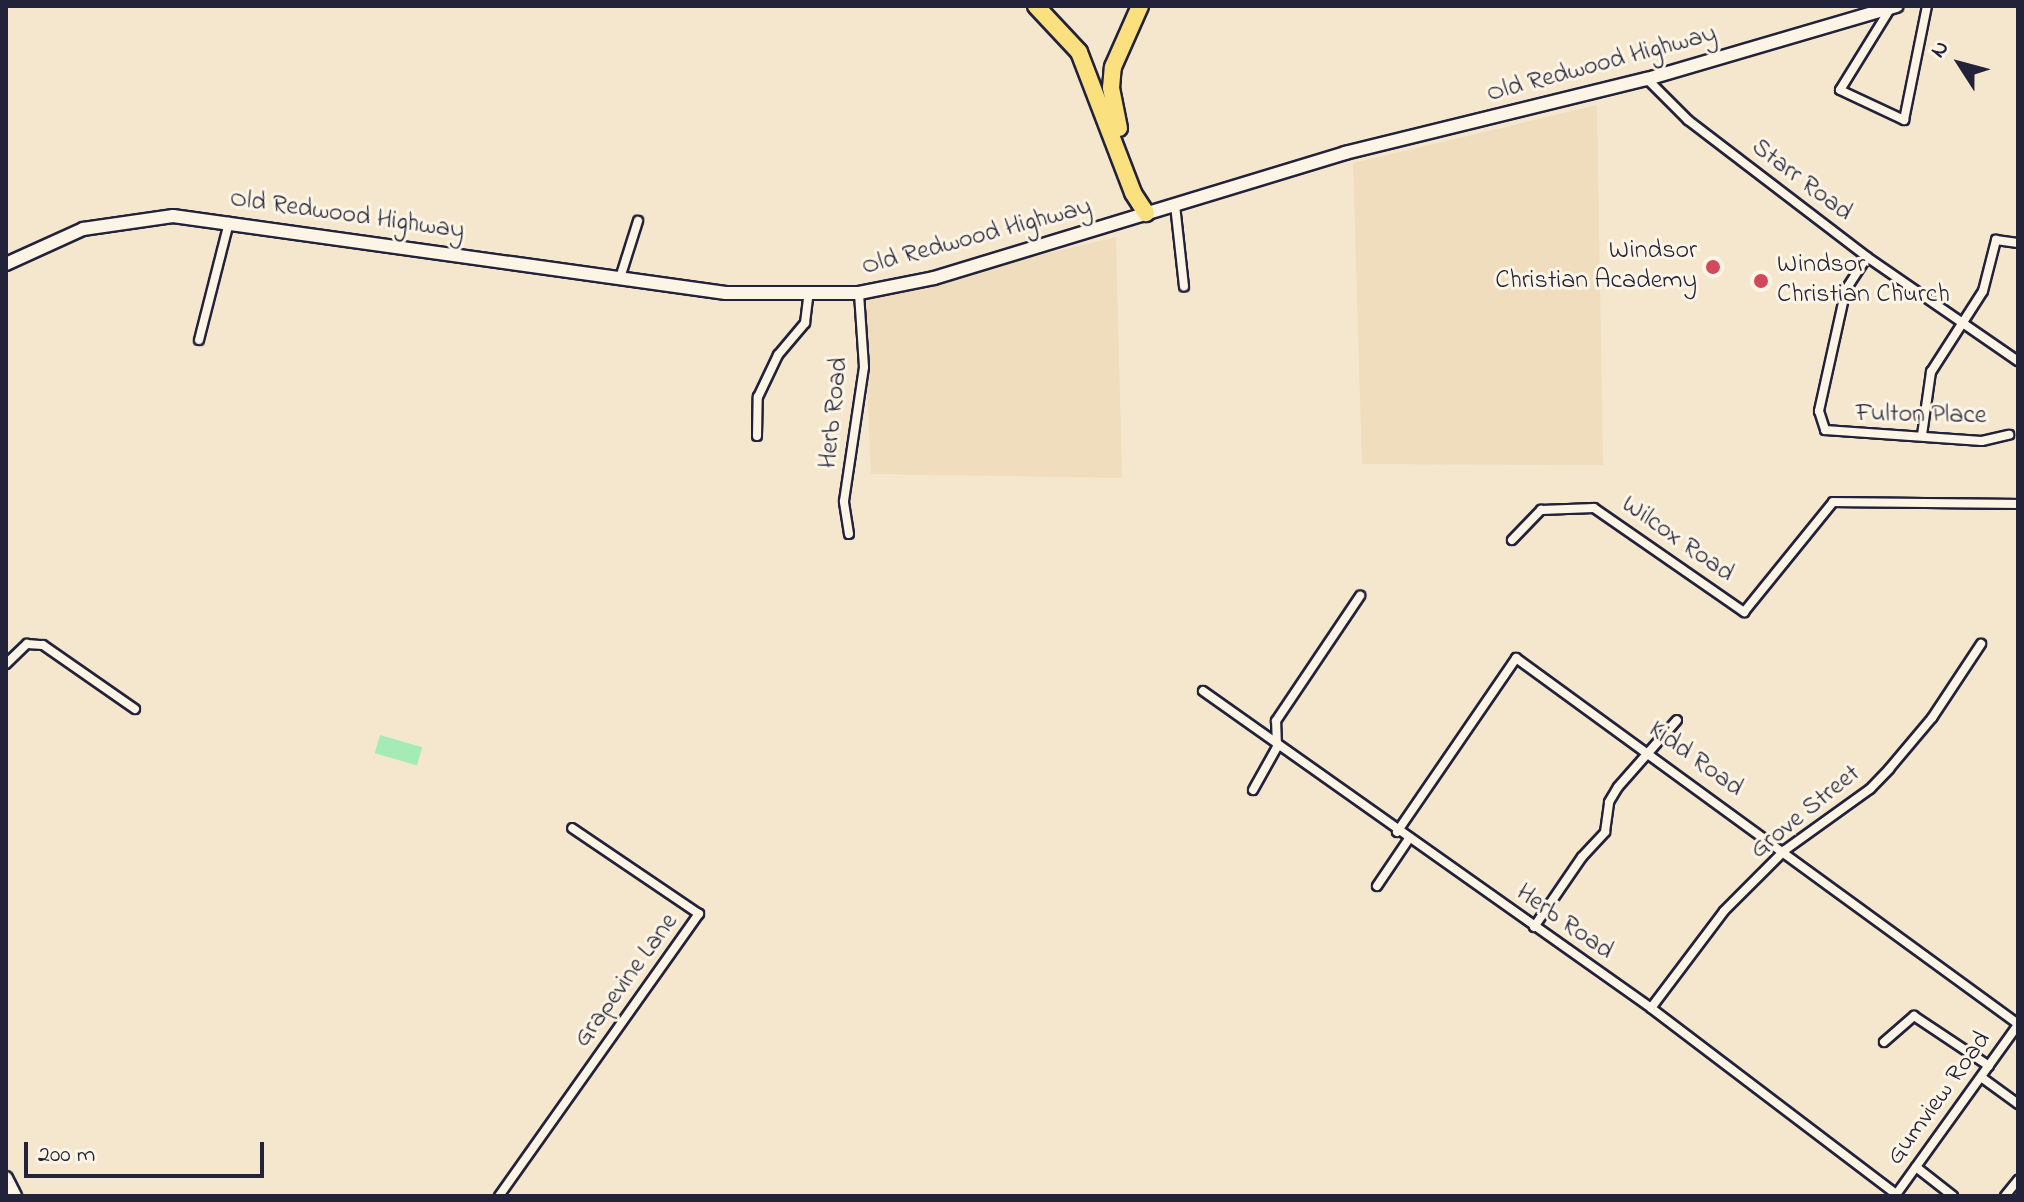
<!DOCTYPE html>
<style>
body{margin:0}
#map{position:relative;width:2024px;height:1202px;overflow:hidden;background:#f5e7ce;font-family:"Indie Flower",sans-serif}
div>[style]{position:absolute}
.built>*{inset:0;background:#f0ddbe}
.green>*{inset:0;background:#a4ebb8;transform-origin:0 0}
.roads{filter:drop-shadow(2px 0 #22223b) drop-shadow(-2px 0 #22223b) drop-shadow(0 2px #22223b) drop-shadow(0 -2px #22223b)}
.minor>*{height:8px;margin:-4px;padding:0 4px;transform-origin:4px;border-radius:4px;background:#fcf5e5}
.secondary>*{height:12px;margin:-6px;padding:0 6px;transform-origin:6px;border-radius:6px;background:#fcf5e5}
.motorway>*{height:16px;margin:-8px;padding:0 8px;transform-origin:8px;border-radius:8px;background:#fbe080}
.dots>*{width:22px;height:22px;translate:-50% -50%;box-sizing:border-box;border:4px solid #fcf5e5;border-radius:50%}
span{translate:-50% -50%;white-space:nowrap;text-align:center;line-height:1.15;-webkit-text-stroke:6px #fcf5e5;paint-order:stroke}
.street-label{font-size:26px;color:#22223b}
.poi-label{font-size:26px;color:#22223b}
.right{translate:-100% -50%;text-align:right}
.left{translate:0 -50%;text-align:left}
.frame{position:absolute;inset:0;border:8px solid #22223b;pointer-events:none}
.north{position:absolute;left:1920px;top:24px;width:80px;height:80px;-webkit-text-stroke:6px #fcf5e5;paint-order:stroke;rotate:306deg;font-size:22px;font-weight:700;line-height:32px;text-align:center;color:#22223b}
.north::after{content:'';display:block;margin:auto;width:28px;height:36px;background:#22223b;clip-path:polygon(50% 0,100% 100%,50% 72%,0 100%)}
.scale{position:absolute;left:24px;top:1142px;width:240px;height:36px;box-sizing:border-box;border:4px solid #22223b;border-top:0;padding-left:10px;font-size:24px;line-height:28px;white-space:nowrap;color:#22223b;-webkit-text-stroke:6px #fcf5e5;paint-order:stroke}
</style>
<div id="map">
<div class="built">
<div style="clip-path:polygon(1597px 105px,1603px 465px,1362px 464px,1353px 163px)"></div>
<div style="clip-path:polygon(1116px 237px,1122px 478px,871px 474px,863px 297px)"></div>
</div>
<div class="green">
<div style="left:380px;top:735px;width:44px;height:19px;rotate:16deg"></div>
</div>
<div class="roads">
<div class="minor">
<div style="left:1890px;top:9px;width:95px;rotate:121.7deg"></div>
<div style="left:1840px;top:90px;width:71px;rotate:25.1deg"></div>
<div style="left:1904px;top:120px;width:116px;rotate:-78.6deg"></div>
<div style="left:1647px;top:79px;width:58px;rotate:45deg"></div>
<div style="left:1688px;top:120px;width:225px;rotate:37.4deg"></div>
<div style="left:1867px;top:257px;width:183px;rotate:34.6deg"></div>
<div style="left:1175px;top:205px;width:82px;rotate:83.7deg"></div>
<div style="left:1867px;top:257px;width:38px;rotate:123deg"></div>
<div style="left:1846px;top:289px;width:125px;rotate:102.5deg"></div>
<div style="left:1819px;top:411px;width:20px;rotate:72deg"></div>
<div style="left:1825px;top:430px;width:157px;rotate:4deg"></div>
<div style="left:1982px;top:441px;width:28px;rotate:-13deg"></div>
<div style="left:620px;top:278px;width:60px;rotate:-72.5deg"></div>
<div style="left:199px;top:340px;width:122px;rotate:-75.7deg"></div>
<div style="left:1922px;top:435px;width:64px;rotate:-81.9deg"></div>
<div style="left:1931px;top:372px;width:96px;rotate:-57.3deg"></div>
<div style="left:1983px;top:291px;width:53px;rotate:-75.7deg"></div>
<div style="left:1996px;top:240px;width:22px;rotate:8deg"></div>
<div style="left:757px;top:436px;width:39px;rotate:-89deg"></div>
<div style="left:758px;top:397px;width:47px;rotate:-64.5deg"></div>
<div style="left:778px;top:355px;width:42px;rotate:-49.8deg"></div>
<div style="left:805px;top:323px;width:26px;rotate:-83deg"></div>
<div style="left:849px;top:534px;width:33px;rotate:-99deg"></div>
<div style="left:844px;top:501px;width:135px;rotate:-81.5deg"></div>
<div style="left:864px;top:367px;width:74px;rotate:-93.9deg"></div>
<div style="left:1512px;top:540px;width:42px;rotate:-46deg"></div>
<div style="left:1541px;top:510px;width:53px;rotate:-2.2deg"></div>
<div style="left:1594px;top:508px;width:183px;rotate:34.7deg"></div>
<div style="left:1744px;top:612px;width:141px;rotate:-51deg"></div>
<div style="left:1833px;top:502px;width:185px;rotate:0.6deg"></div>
<div style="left:6px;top:664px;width:29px;rotate:-44deg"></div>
<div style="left:27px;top:644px;width:16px;rotate:4deg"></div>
<div style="left:43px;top:645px;width:112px;rotate:34.8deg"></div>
<div style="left:1203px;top:691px;width:549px;rotate:35.28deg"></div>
<div style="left:1651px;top:1008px;width:308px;rotate:37.2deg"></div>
<div style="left:1253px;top:790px;width:49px;rotate:-60.8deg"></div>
<div style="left:1277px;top:747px;width:26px;rotate:-92deg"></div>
<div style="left:1276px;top:721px;width:151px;rotate:-56.1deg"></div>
<div style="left:1397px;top:832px;width:211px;rotate:-55.6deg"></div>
<div style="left:1516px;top:658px;width:621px;rotate:36.1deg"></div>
<div style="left:1377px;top:886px;width:55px;rotate:-56deg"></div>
<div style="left:1534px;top:927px;width:85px;rotate:-55.6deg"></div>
<div style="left:1582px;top:857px;width:34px;rotate:-47deg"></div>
<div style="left:1605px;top:832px;width:30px;rotate:-82deg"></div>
<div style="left:1609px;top:802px;width:17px;rotate:-59deg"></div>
<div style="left:1618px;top:787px;width:89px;rotate:-48.6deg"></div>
<div style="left:1651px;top:1008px;width:121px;rotate:-53deg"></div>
<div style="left:1724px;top:911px;width:86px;rotate:-45deg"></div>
<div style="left:1785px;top:850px;width:105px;rotate:-35.7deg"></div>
<div style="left:1870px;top:789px;width:28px;rotate:-46deg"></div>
<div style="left:1889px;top:769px;width:67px;rotate:-49.9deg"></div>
<div style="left:1932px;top:718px;width:89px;rotate:-56.5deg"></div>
<div style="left:1884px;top:1042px;width:40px;rotate:-41deg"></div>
<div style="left:1914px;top:1016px;width:90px;rotate:33.7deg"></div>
<div style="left:1981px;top:1077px;width:46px;rotate:36.1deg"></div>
<div style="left:1916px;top:1167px;width:47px;rotate:38.1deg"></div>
<div style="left:499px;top:1196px;width:346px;rotate:-54.7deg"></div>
<div style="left:699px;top:914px;width:153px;rotate:-145.9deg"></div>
<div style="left:1895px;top:1196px;width:211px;rotate:-54.3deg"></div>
<div style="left:2005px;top:1196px;width:21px;rotate:-51deg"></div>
</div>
<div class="secondary">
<div style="left:6px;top:264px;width:85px;rotate:-24.4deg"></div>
<div style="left:83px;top:229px;width:91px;rotate:-8.2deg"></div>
<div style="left:173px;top:216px;width:558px;rotate:7.93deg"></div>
<div style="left:726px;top:293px;width:133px"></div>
<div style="left:859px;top:293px;width:76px;rotate:-11.3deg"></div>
<div style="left:934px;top:278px;width:430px;rotate:-16.9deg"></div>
<div style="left:1345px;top:153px;width:311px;rotate:-13.8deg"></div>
<div style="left:1647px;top:79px;width:260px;rotate:-16.3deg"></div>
<div style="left:6px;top:1178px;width:20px;rotate:63deg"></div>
</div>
<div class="motorway">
<div style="left:1036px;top:6px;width:63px;rotate:46.9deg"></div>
<div style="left:1079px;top:52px;width:151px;rotate:69deg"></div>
<div style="left:1133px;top:193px;width:24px;rotate:57deg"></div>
<div style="left:1119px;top:128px;width:41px;rotate:-101.3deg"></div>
<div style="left:1111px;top:88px;width:21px;rotate:-85deg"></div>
<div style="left:1113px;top:67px;width:67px;rotate:-66.1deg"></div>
</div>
</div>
<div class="dots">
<div style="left:1713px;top:267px;background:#d1495b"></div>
<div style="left:1761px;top:281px;background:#d1495b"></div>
</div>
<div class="street-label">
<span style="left:1602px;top:65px;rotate:-15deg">Old Redwood Highway</span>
<span style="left:1801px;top:181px;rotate:37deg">Starr Road</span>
<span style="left:347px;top:216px;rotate:8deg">Old Redwood Highway</span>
<span style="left:977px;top:238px;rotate:-15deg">Old Redwood Highway</span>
<span style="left:835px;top:413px;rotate:-84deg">Herb Road</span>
<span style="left:1921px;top:416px;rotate:1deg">Fulton Place</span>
<span style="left:1677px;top:540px;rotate:35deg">Wilcox Road</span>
<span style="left:1695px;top:760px;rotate:36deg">Kidd Road</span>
<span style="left:1806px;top:813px;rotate:-39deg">Grove Street</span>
<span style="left:1564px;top:923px;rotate:35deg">Herb Road</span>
<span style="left:627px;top:981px;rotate:-54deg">Grapevine Lane</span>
<span style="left:1940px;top:1099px;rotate:-54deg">Gumview Road</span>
</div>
<div class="poi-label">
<span class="right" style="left:1697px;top:267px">Windsor<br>Christian Academy</span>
<span class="left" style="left:1777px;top:281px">Windsor<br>Christian Church</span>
</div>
<div class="frame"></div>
<div class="north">N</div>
<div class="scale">200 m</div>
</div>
